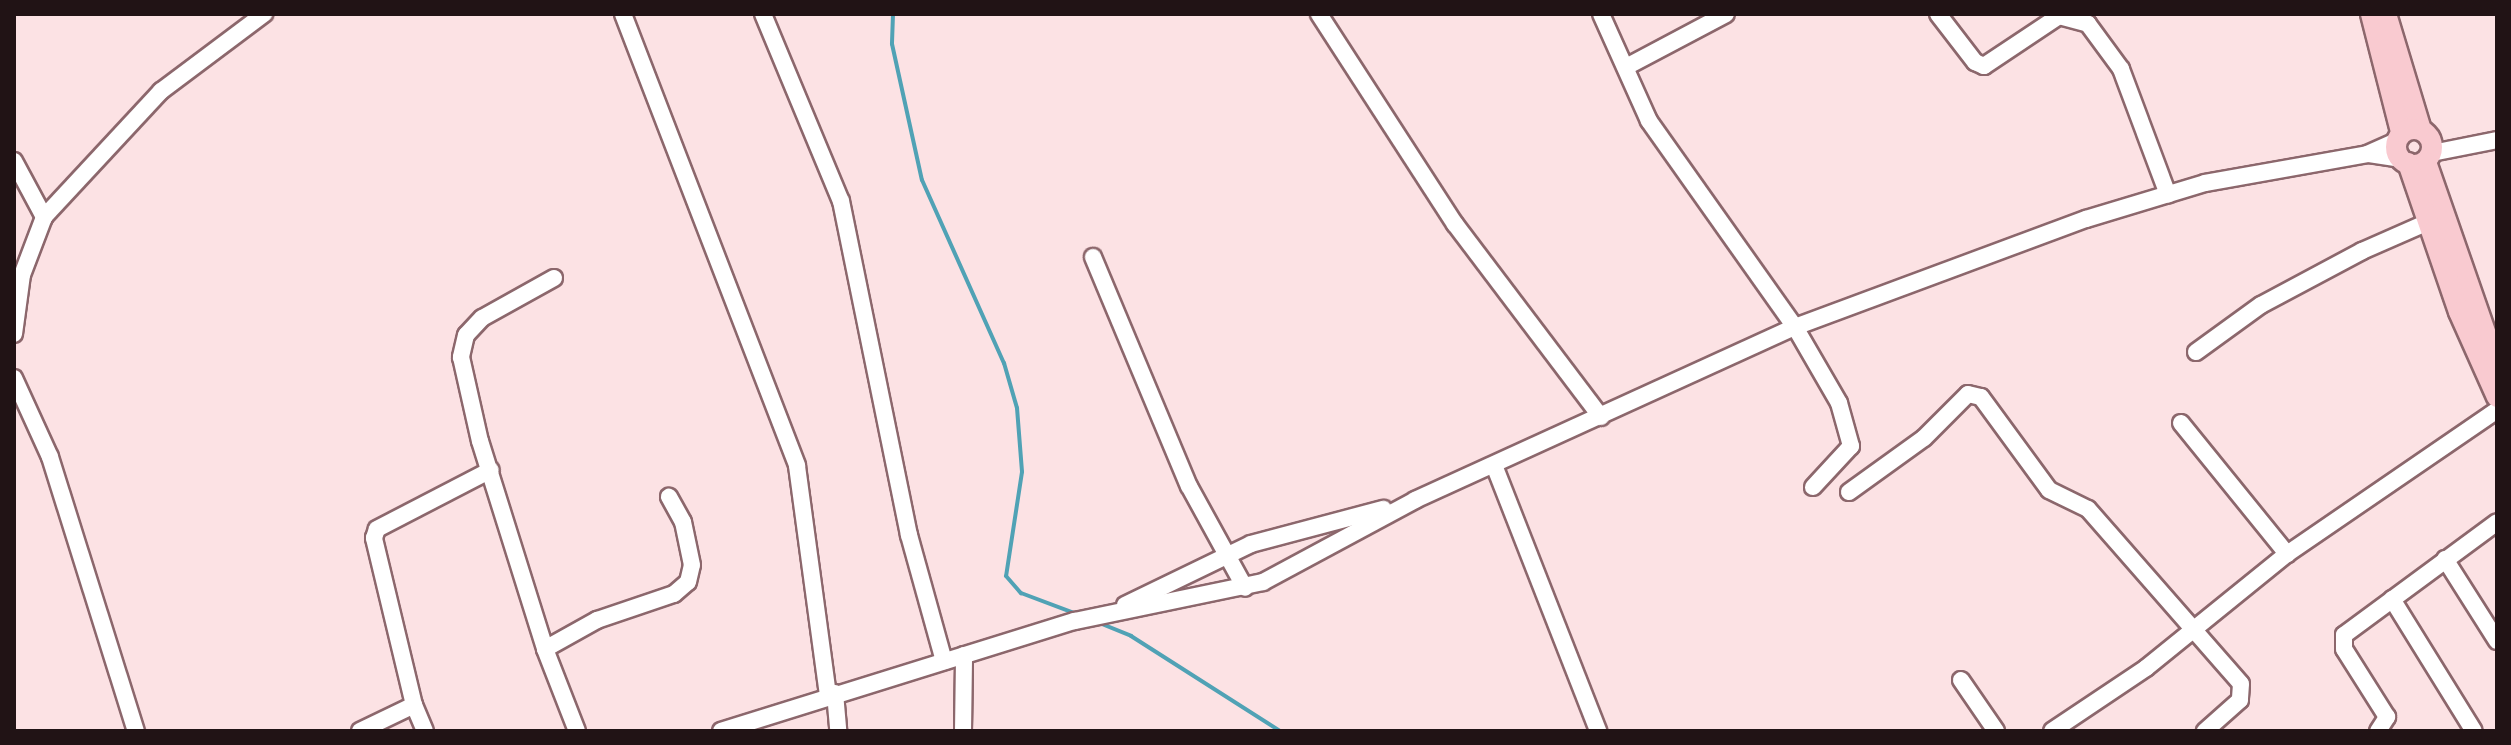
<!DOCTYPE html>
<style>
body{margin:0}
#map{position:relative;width:2511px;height:745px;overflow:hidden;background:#fce2e4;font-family:Barlow,sans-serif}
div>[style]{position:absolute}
.stream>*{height:4px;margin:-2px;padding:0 2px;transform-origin:2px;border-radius:2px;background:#50a2b5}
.roads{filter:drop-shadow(2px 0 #8c676c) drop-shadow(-2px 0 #8c676c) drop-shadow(0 2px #8c676c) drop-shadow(0 -2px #8c676c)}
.minor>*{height:16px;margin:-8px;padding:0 8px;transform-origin:8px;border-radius:8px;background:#fff}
.major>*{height:20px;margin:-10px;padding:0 10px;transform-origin:10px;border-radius:10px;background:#f9cad0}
.major>.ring{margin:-10px;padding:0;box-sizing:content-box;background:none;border:20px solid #f9cad0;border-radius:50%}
span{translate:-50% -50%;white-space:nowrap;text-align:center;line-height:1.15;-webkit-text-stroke:8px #fff;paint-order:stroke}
.frame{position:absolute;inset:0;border:16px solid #211315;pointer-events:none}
</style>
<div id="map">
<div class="stream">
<div style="left:893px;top:14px;width:30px;rotate:92deg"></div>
<div style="left:892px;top:44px;width:139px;rotate:77.6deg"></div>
<div style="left:922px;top:180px;width:201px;rotate:65.9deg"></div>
<div style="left:1004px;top:363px;width:47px;rotate:73.9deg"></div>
<div style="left:1017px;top:408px;width:64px;rotate:85.5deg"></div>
<div style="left:1022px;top:472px;width:105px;rotate:98.7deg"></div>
<div style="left:1006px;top:576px;width:23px;rotate:49deg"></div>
<div style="left:1021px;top:593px;width:60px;rotate:20.6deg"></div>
<div style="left:1097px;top:622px;width:37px;rotate:22deg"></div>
<div style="left:1131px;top:636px;width:177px;rotate:32.5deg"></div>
</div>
<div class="roads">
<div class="minor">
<div style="left:623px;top:14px;width:484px;rotate:68.9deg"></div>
<div style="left:797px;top:466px;width:231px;rotate:82.3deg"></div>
<div style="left:763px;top:14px;width:203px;rotate:67.4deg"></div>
<div style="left:841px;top:201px;width:341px;rotate:78.5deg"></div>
<div style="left:909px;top:535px;width:131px;rotate:74.5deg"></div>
<div style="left:1319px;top:14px;width:250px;rotate:57.1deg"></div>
<div style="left:1455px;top:224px;width:242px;rotate:52.9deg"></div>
<div style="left:1601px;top:14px;width:117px;rotate:65.8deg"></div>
<div style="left:1649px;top:121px;width:252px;rotate:54.7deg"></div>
<div style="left:1795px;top:327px;width:88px;rotate:59.9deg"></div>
<div style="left:1839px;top:403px;width:45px;rotate:74.4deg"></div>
<div style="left:1851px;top:446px;width:56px;rotate:132.8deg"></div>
<div style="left:1938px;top:14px;width:61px;rotate:52.4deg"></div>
<div style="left:1975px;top:62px;width:10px;rotate:24deg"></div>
<div style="left:1984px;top:66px;width:90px;rotate:-33.7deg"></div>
<div style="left:2059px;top:16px;width:30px;rotate:15deg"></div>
<div style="left:2088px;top:24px;width:56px;rotate:53.7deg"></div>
<div style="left:2121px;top:69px;width:134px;rotate:69.5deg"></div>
<div style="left:1626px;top:67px;width:113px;rotate:-27.9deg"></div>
<div style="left:2432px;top:153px;width:66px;rotate:-11.3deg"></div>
<div style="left:2369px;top:154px;width:30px;rotate:9deg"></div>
<div style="left:14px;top:161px;width:64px;rotate:61.8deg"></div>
<div style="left:1093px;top:257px;width:248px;rotate:67.3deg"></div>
<div style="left:1189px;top:486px;width:116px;rotate:61.2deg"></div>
<div style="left:554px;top:278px;width:82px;rotate:150.9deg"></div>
<div style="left:482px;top:318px;width:23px;rotate:133deg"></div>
<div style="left:466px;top:335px;width:23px;rotate:103deg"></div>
<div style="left:461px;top:357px;width:86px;rotate:77.3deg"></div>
<div style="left:480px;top:441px;width:218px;rotate:72.6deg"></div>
<div style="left:545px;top:649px;width:88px;rotate:68.7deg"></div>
<div style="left:14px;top:334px;width:60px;rotate:-82.3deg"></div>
<div style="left:22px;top:275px;width:62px;rotate:-69.2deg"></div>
<div style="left:44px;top:217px;width:172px;rotate:-47.1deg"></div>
<div style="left:161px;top:91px;width:129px;rotate:-36.8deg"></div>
<div style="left:2196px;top:352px;width:80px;rotate:-35.9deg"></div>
<div style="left:2261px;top:305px;width:115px;rotate:-28.1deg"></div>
<div style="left:2362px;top:251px;width:72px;rotate:-23.7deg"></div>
<div style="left:14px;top:378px;width:87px;rotate:65.5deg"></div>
<div style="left:50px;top:457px;width:287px;rotate:72.6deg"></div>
<div style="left:2181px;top:423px;width:169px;rotate:51deg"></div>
<div style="left:1494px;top:465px;width:286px;rotate:68.6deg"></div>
<div style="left:1849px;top:492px;width:92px;rotate:-35.8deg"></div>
<div style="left:1924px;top:438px;width:62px;rotate:-45deg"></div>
<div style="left:1968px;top:394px;width:13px;rotate:13deg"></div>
<div style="left:1981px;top:397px;width:115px;rotate:53.8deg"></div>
<div style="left:2049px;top:490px;width:43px;rotate:26deg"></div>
<div style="left:2088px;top:509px;width:232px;rotate:48.8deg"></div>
<div style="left:2241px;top:684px;width:16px;rotate:94deg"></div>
<div style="left:2240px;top:700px;width:47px;rotate:138.5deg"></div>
<div style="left:2445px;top:559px;width:97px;rotate:57.6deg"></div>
<div style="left:2392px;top:599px;width:155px;rotate:58.2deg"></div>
<div style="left:1125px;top:605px;width:140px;rotate:-25.8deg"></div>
<div style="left:1251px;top:544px;width:137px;rotate:-14.9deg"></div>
<div style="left:545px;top:649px;width:60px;rotate:-29.1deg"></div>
<div style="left:597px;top:620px;width:81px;rotate:-18.7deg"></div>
<div style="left:674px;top:594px;width:18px;rotate:-41deg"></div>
<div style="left:688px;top:582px;width:17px;rotate:-77deg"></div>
<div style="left:692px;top:565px;width:44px;rotate:-101.8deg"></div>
<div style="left:683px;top:522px;width:29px;rotate:-119deg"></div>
<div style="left:1961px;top:680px;width:62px;rotate:55.5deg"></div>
<div style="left:835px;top:693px;width:38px;rotate:85deg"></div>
<div style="left:414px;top:705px;width:172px;rotate:-103.5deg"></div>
<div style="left:374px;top:538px;width:9px;rotate:-72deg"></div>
<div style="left:377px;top:529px;width:128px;rotate:-27.4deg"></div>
<div style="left:360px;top:731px;width:60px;rotate:-25.7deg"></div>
<div style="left:414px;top:705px;width:28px;rotate:67deg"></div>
<div style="left:721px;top:731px;width:371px;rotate:-17.3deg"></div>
<div style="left:1075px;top:621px;width:192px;rotate:-11.7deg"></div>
<div style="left:1263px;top:582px;width:173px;rotate:-28.3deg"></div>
<div style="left:1415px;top:500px;width:418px;rotate:-24.5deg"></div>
<div style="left:1795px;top:327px;width:310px;rotate:-20.4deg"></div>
<div style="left:2086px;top:219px;width:124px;rotate:-16.8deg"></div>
<div style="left:2205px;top:183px;width:165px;rotate:-10.1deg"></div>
<div style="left:2367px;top:154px;width:32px;rotate:-24deg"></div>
<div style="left:963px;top:731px;width:76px;rotate:-89.2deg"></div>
<div style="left:2052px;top:731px;width:113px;rotate:-33.8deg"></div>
<div style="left:2146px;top:668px;width:181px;rotate:-39deg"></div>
<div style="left:2287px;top:554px;width:255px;rotate:-34.4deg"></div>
<div style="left:2378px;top:731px;width:17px;rotate:-57deg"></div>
<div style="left:2387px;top:717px;width:80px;rotate:-122.3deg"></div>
<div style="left:2344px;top:649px;width:14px;rotate:-90deg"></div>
<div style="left:2344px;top:635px;width:190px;rotate:-36.4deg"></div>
</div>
<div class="major">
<div style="left:2371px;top:14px;width:122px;rotate:75.7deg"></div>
<div style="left:2386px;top:14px;width:121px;rotate:73.2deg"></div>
<div class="ring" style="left:2396px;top:129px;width:16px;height:16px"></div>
<div style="left:2426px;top:162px;width:216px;rotate:70.8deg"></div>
<div style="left:2408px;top:163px;width:157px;rotate:71.1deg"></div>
<div style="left:2459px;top:312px;width:93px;rotate:65.9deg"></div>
</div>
</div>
<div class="frame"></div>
</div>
